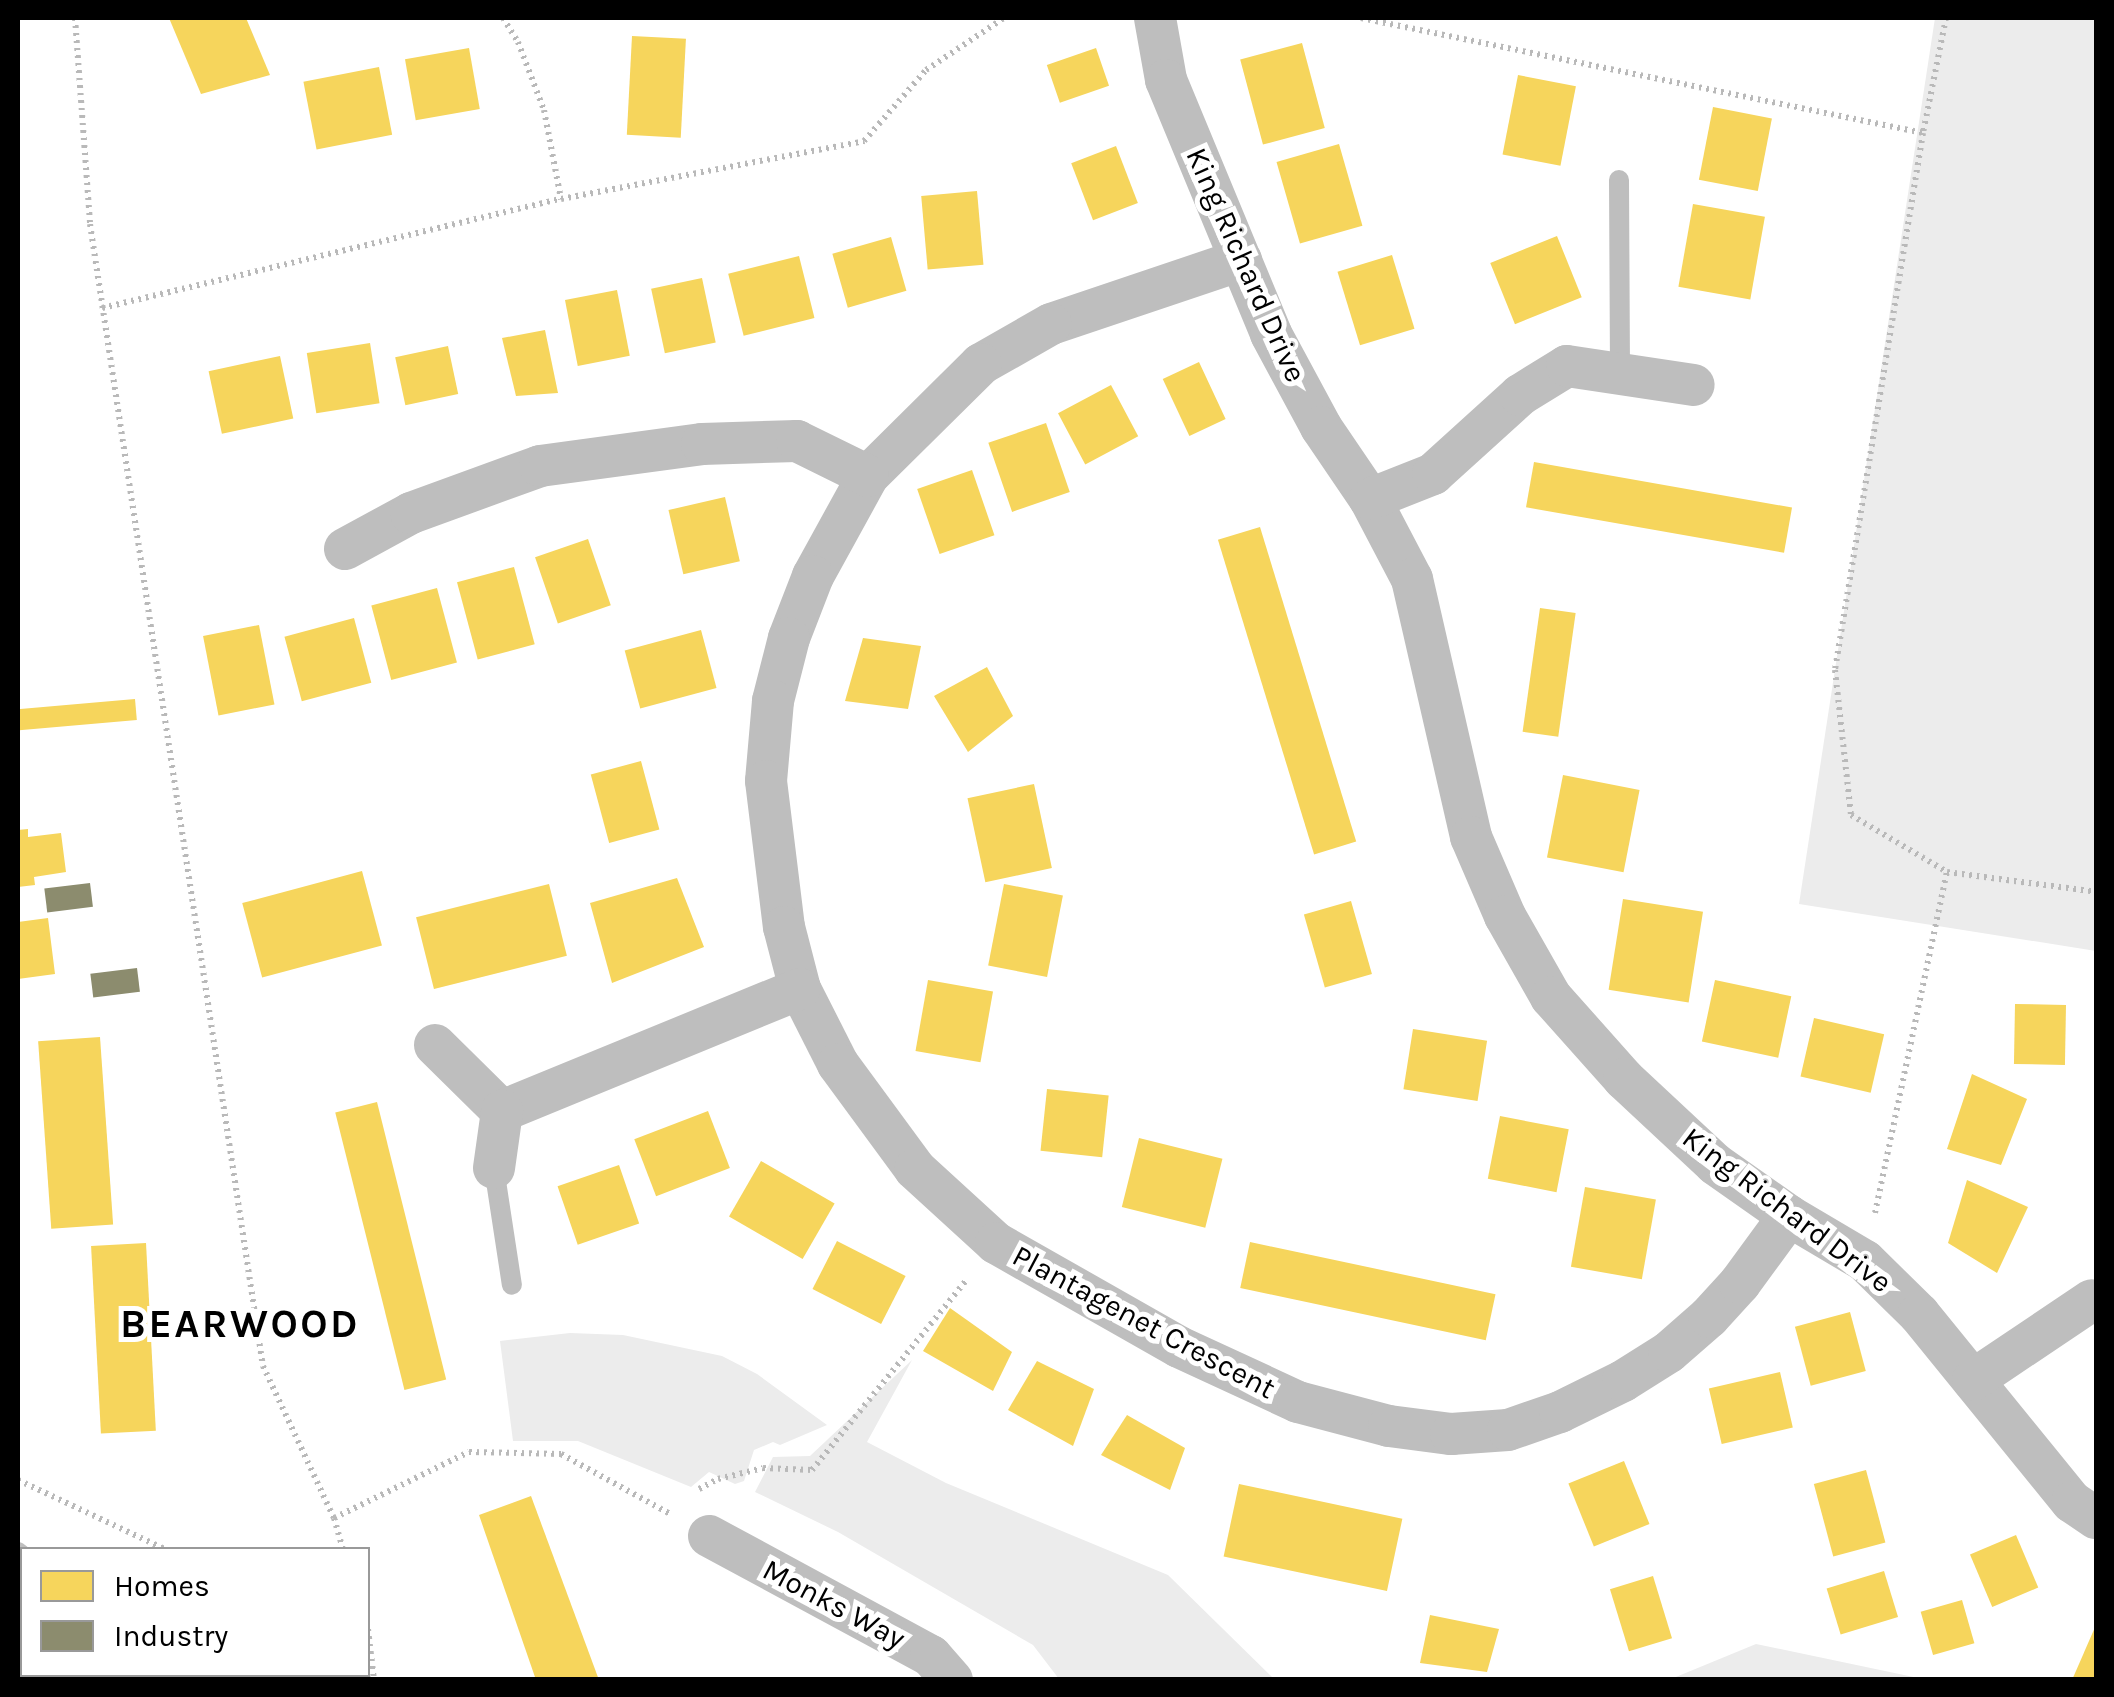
<!DOCTYPE html>
<style>
body{margin:0}
#map{position:relative;width:2114px;height:1697px;overflow:hidden;background:#fff;font-family:Karla,sans-serif}
div>[style]{position:absolute}
.green>*{inset:0;background:#ececec}
.homes>*{inset:0;background:#f6d55c;transform-origin:0 0}
.industry>*{inset:0;background:#8c8c6e;transform-origin:0 0}
.stream>*{height:15px;margin:-7.5px;padding:0 7.5px;transform-origin:7.5px;border-radius:7.5px;background:#bfbfbf}
.path>*{height:6px;margin-top:-3px;transform-origin:0;background:repeating-linear-gradient(90deg,#b9b9b9 0 2.5px,transparent 0 7.5px)}
.lane>*{height:20px;margin:-10px;padding:0 10px;transform-origin:10px;border-radius:10px;background:#bebebe}
.street>*{height:42px;margin:-21px;padding:0 21px;transform-origin:21px;border-radius:21px;background:#bebebe}
span{translate:-50% -50%;white-space:nowrap;text-align:center;line-height:1.15;-webkit-text-stroke:10px #fff;paint-order:stroke}
.street-label{font-size:30px;color:#000}
.district-label{font-size:40px;color:#000;font-weight:700;letter-spacing:2.5px}
.frame{position:absolute;inset:0;border:20px solid #000;pointer-events:none}
.legend{position:absolute;left:20px;top:1547px;width:350px;height:130px;box-sizing:border-box;background:#fff;border:2px solid #999;margin:0;padding:12px 18px;list-style:none;font-size:30px;color:#000}
.legend li{display:flex;align-items:center;gap:20px;height:50px}
.legend b{width:50px;border:2px solid #999}
</style>
<div id="map">
<div class="green">
<div style="clip-path:polygon(1935px 18px,2096px 18px,2096px 951px,1799px 904px)"></div>
<div style="clip-path:polygon(570px 1333px,623px 1335px,722px 1356px,757px 1374px,827px 1425px,780px 1445px,773px 1442px,754px 1450px,744px 1481px,735px 1484px,709px 1472px,691px 1487px,578px 1441px,513px 1441px,500px 1341px)"></div>
<div style="clip-path:polygon(912px 1360px,867px 1442px,946px 1483px,1168px 1575px,1274px 1679px,1059px 1679px,1033px 1645px,838px 1532px,755px 1492px,773px 1457px,810px 1456px)"></div>
<div style="clip-path:polygon(1756px 1644px,1923px 1679px,1671px 1679px)"></div>
</div>
<div class="homes">
<div style="clip-path:polygon(169px 18px,246px 18px,270px 75px,201px 94px)"></div>
<div style="left:632px;top:36px;width:54px;height:99px;rotate:3deg"></div>
<div style="left:1302px;top:43px;width:88px;height:64px;rotate:75deg"></div>
<div style="left:469px;top:48px;width:62px;height:65px;rotate:80deg"></div>
<div style="left:1096px;top:48px;width:40px;height:52px;rotate:71deg"></div>
<div style="left:379px;top:67px;width:69px;height:77px;rotate:79deg"></div>
<div style="left:1518px;top:75px;width:59px;height:81px;rotate:11deg"></div>
<div style="left:1713px;top:107px;width:60px;height:74px;rotate:11deg"></div>
<div style="left:1339px;top:144px;width:85px;height:65px;rotate:74deg"></div>
<div style="left:1116px;top:146px;width:61px;height:48px;rotate:69deg"></div>
<div style="left:977px;top:191px;width:74px;height:56px;rotate:85deg"></div>
<div style="left:1693px;top:204px;width:73px;height:84px;rotate:10deg"></div>
<div style="left:1557px;top:236px;width:66px;height:72px;rotate:68deg"></div>
<div style="left:891px;top:237px;width:56px;height:61px;rotate:74deg"></div>
<div style="left:1392px;top:255px;width:77px;height:57px;rotate:73deg"></div>
<div style="left:799px;top:256px;width:64px;height:73px;rotate:76deg"></div>
<div style="left:702px;top:278px;width:66px;height:52px;rotate:78deg"></div>
<div style="left:617px;top:290px;width:67px;height:53px;rotate:79deg"></div>
<div style="clip-path:polygon(545px 330px,558px 393px,516px 396px,502px 338px)"></div>
<div style="left:370px;top:343px;width:61px;height:64px;rotate:81deg"></div>
<div style="left:448px;top:346px;width:49px;height:54px;rotate:78deg"></div>
<div style="left:280px;top:356px;width:64px;height:73px;rotate:78deg"></div>
<div style="left:1199px;top:362px;width:63px;height:40px;rotate:65deg"></div>
<div style="left:1111px;top:385px;width:58px;height:60px;rotate:62deg"></div>
<div style="left:1046px;top:423px;width:73px;height:61px;rotate:71deg"></div>
<div style="left:1534px;top:462px;width:262px;height:46px;rotate:10deg"></div>
<div style="left:972px;top:470px;width:69px;height:58px;rotate:71deg"></div>
<div style="left:725px;top:497px;width:66px;height:58px;rotate:77deg"></div>
<div style="left:1260px;top:527px;width:329px;height:44px;rotate:73deg"></div>
<div style="left:588px;top:539px;width:70px;height:56px;rotate:71deg"></div>
<div style="left:514px;top:567px;width:80px;height:59px;rotate:75deg"></div>
<div style="left:437px;top:588px;width:77px;height:68px;rotate:75deg"></div>
<div style="left:1540px;top:608px;width:36px;height:125px;rotate:8deg"></div>
<div style="left:354px;top:618px;width:67px;height:72px;rotate:75deg"></div>
<div style="left:259px;top:625px;width:81px;height:57px;rotate:79deg"></div>
<div style="left:701px;top:630px;width:60px;height:79px;rotate:75deg"></div>
<div style="clip-path:polygon(863px 638px,921px 646px,908px 709px,845px 701px)"></div>
<div style="clip-path:polygon(987px 667px,1013px 716px,968px 752px,934px 696px)"></div>
<div style="left:135px;top:699px;width:21px;height:118px;rotate:85deg"></div>
<div style="left:641px;top:761px;width:71px;height:52px;rotate:75deg"></div>
<div style="left:1563px;top:775px;width:78px;height:84px;rotate:11deg"></div>
<div style="left:1034px;top:784px;width:86px;height:68px;rotate:78deg"></div>
<div style="clip-path:polygon(28px 829px,28px 837px,61px 833px,66px 872px,34px 877px,35px 885px,18px 887px,18px 830px)"></div>
<div style="left:362px;top:871px;width:77px;height:124px;rotate:75deg"></div>
<div style="clip-path:polygon(677px 878px,704px 947px,612px 983px,590px 903px)"></div>
<div style="left:549px;top:884px;width:74px;height:137px;rotate:76deg"></div>
<div style="left:1004px;top:884px;width:60px;height:83px;rotate:11deg"></div>
<div style="left:1623px;top:899px;width:81px;height:92px;rotate:9deg"></div>
<div style="left:1351px;top:901px;width:76px;height:49px;rotate:74deg"></div>
<div style="clip-path:polygon(48px 918px,55px 974px,18px 979px,18px 922px)"></div>
<div style="left:928px;top:980px;width:66px;height:72px;rotate:10deg"></div>
<div style="left:1715px;top:980px;width:78px;height:63px;rotate:12deg"></div>
<div style="left:2015px;top:1004px;width:51px;height:60px;rotate:1deg"></div>
<div style="left:1814px;top:1018px;width:72px;height:60px;rotate:13deg"></div>
<div style="left:1413px;top:1029px;width:75px;height:61px;rotate:9deg"></div>
<div style="left:100px;top:1037px;width:188px;height:62px;rotate:86deg"></div>
<div style="clip-path:polygon(1972px 1074px,2027px 1099px,2001px 1165px,1947px 1149px)"></div>
<div style="left:1047px;top:1089px;width:62px;height:62px;rotate:6deg"></div>
<div style="left:377px;top:1102px;width:286px;height:43px;rotate:76deg"></div>
<div style="left:708px;top:1111px;width:61px;height:79px;rotate:69deg"></div>
<div style="left:1500px;top:1116px;width:70px;height:64px;rotate:11deg"></div>
<div style="left:1139px;top:1138px;width:86px;height:71px;rotate:14deg"></div>
<div style="left:761px;top:1161px;width:85px;height:64px;rotate:30deg"></div>
<div style="left:619px;top:1165px;width:62px;height:65px;rotate:71deg"></div>
<div style="clip-path:polygon(1967px 1180px,2028px 1207px,1997px 1273px,1948px 1243px)"></div>
<div style="left:1585px;top:1187px;width:72px;height:81px;rotate:10deg"></div>
<div style="left:837px;top:1241px;width:77px;height:54px;rotate:27deg"></div>
<div style="left:1250px;top:1242px;width:251px;height:47px;rotate:12deg"></div>
<div style="left:146px;top:1243px;width:188px;height:55px;rotate:87deg"></div>
<div style="clip-path:polygon(950px 1308px,1012px 1352px,993px 1391px,923px 1351px)"></div>
<div style="left:1850px;top:1312px;width:61px;height:57px;rotate:75deg"></div>
<div style="clip-path:polygon(1037px 1361px,1094px 1389px,1073px 1446px,1008px 1410px)"></div>
<div style="left:1780px;top:1372px;width:57px;height:73px;rotate:77deg"></div>
<div style="clip-path:polygon(1127px 1415px,1185px 1448px,1170px 1490px,1101px 1455px)"></div>
<div style="left:1624px;top:1461px;width:68px;height:60px;rotate:68deg"></div>
<div style="left:1866px;top:1470px;width:75px;height:54px;rotate:75deg"></div>
<div style="left:1239px;top:1484px;width:167px;height:74px;rotate:12deg"></div>
<div style="clip-path:polygon(531px 1496px,599px 1680px,536px 1680px,479px 1515px)"></div>
<div style="left:2016px;top:1535px;width:57px;height:50px;rotate:67deg"></div>
<div style="left:1884px;top:1571px;width:48px;height:60px;rotate:73deg"></div>
<div style="left:1653px;top:1576px;width:65px;height:45px;rotate:73deg"></div>
<div style="left:1962px;top:1600px;width:45px;height:43px;rotate:74deg"></div>
<div style="clip-path:polygon(1430px 1615px,1499px 1629px,1487px 1672px,1420px 1663px)"></div>
<div style="clip-path:polygon(2096px 1625px,2096px 1680px,2072px 1680px)"></div>
<div style="left:20px;top:1674px;width:59px;height:6px"></div>
</div>
<div class="industry">
<div style="left:90px;top:883px;width:24px;height:46px;rotate:83deg"></div>
<div style="left:137px;top:968px;width:24px;height:47px;rotate:83deg"></div>
</div>
<div class="stream">
<div style="left:18px;top:1549px;width:5px;rotate:37deg"></div>
<div style="left:283px;top:1674px;width:12px;rotate:31deg"></div>
</div>
<div class="path">
<div style="left:75px;top:18px;width:207px;rotate:85.8deg"></div>
<div style="left:90px;top:224px;width:1155px;rotate:81.39deg"></div>
<div style="left:263px;top:1366px;width:168px;rotate:65deg"></div>
<div style="left:334px;top:1518px;width:33px;rotate:74deg"></div>
<div style="left:503px;top:18px;width:28px;rotate:58deg"></div>
<div style="left:518px;top:42px;width:73px;rotate:69.1deg"></div>
<div style="left:544px;top:110px;width:91px;rotate:79.2deg"></div>
<div style="left:561px;top:199px;width:309px;rotate:-10.8deg"></div>
<div style="left:864px;top:141px;width:94px;rotate:-48.9deg"></div>
<div style="left:926px;top:70px;width:94px;rotate:-33.7deg"></div>
<div style="left:1361px;top:18px;width:574px;rotate:11.56deg"></div>
<div style="left:1946px;top:18px;width:117px;rotate:101.3deg"></div>
<div style="left:1923px;top:133px;width:544px;rotate:99.31deg"></div>
<div style="left:1835px;top:670px;width:146px;rotate:83.7deg"></div>
<div style="left:1851px;top:815px;width:112px;rotate:30.7deg"></div>
<div style="left:1947px;top:872px;width:150px;rotate:7.6deg"></div>
<div style="left:102px;top:308px;width:472px;rotate:-13.4deg"></div>
<div style="left:1875px;top:1213px;width:349px;rotate:-78.1deg"></div>
<div style="left:18px;top:1480px;width:165px;rotate:25.2deg"></div>
<div style="left:699px;top:1489px;width:21px;rotate:-28deg"></div>
<div style="left:718px;top:1479px;width:46px;rotate:-13.7deg"></div>
<div style="left:763px;top:1468px;width:49px;rotate:2.3deg"></div>
<div style="left:812px;top:1470px;width:246px;rotate:-50.9deg"></div>
<div style="left:334px;top:1518px;width:150px;rotate:-26.1deg"></div>
<div style="left:469px;top:1452px;width:92px;rotate:1.2deg"></div>
<div style="left:561px;top:1454px;width:127px;rotate:28.8deg"></div>
<div style="left:368px;top:1629px;width:51px;rotate:83.3deg"></div>
</div>
<div class="lane">
<div style="left:1619px;top:180px;width:191px;rotate:89.7deg"></div>
<div style="left:494px;top:1168px;width:118px;rotate:81.3deg"></div>
</div>
<div class="street">
<div style="left:1155px;top:18px;width:63px;rotate:79.9deg"></div>
<div style="left:1166px;top:80px;width:275px;rotate:67.5deg"></div>
<div style="left:1271px;top:334px;width:106px;rotate:61.7deg"></div>
<div style="left:1321px;top:427px;width:87px;rotate:55.8deg"></div>
<div style="left:1370px;top:499px;width:90px;rotate:62.3deg"></div>
<div style="left:1412px;top:579px;width:265px;rotate:77.1deg"></div>
<div style="left:1471px;top:837px;width:86px;rotate:66.7deg"></div>
<div style="left:1505px;top:916px;width:93px;rotate:60.4deg"></div>
<div style="left:1551px;top:997px;width:110px;rotate:48.3deg"></div>
<div style="left:1624px;top:1079px;width:125px;rotate:43deg"></div>
<div style="left:1715px;top:1164px;width:90px;rotate:35.1deg"></div>
<div style="left:1789px;top:1216px;width:88px;rotate:30.6deg"></div>
<div style="left:1865px;top:1261px;width:76px;rotate:44.5deg"></div>
<div style="left:1919px;top:1314px;width:242px;rotate:50.9deg"></div>
<div style="left:2072px;top:1502px;width:29px;rotate:34deg"></div>
<div style="left:1241px;top:260px;width:200px;rotate:161.4deg"></div>
<div style="left:1051px;top:324px;width:81px;rotate:150.3deg"></div>
<div style="left:981px;top:364px;width:159px;rotate:135.3deg"></div>
<div style="left:868px;top:476px;width:114px;rotate:118.8deg"></div>
<div style="left:813px;top:576px;width:66px;rotate:111.2deg"></div>
<div style="left:789px;top:638px;width:65px;rotate:104.3deg"></div>
<div style="left:773px;top:701px;width:80px;rotate:95deg"></div>
<div style="left:766px;top:781px;width:147px;rotate:83deg"></div>
<div style="left:784px;top:927px;width:64px;rotate:75.5deg"></div>
<div style="left:800px;top:989px;width:84px;rotate:63.1deg"></div>
<div style="left:838px;top:1064px;width:130px;rotate:53.7deg"></div>
<div style="left:915px;top:1169px;width:110px;rotate:42.4deg"></div>
<div style="left:996px;top:1243px;width:210px;rotate:29.6deg"></div>
<div style="left:1179px;top:1347px;width:131px;rotate:24.8deg"></div>
<div style="left:1298px;top:1402px;width:94px;rotate:14.8deg"></div>
<div style="left:1389px;top:1426px;width:63px;rotate:7.4deg"></div>
<div style="left:1451px;top:1434px;width:57px;rotate:-4deg"></div>
<div style="left:1508px;top:1430px;width:55px;rotate:-19.1deg"></div>
<div style="left:1560px;top:1412px;width:70px;rotate:-26.2deg"></div>
<div style="left:1623px;top:1381px;width:54px;rotate:-32.2deg"></div>
<div style="left:1669px;top:1352px;width:53px;rotate:-41.2deg"></div>
<div style="left:1709px;top:1317px;width:46px;rotate:-47.6deg"></div>
<div style="left:1740px;top:1283px;width:83px;rotate:-53.8deg"></div>
<div style="left:1370px;top:499px;width:68px;rotate:-21.6deg"></div>
<div style="left:1433px;top:474px;width:118px;rotate:-42.2deg"></div>
<div style="left:1520px;top:395px;width:55px;rotate:-31.7deg"></div>
<div style="left:1567px;top:366px;width:128px;rotate:8.5deg"></div>
<div style="left:345px;top:549px;width:75px;rotate:-28.6deg"></div>
<div style="left:411px;top:513px;width:137px;rotate:-20deg"></div>
<div style="left:540px;top:466px;width:163px;rotate:-7.7deg"></div>
<div style="left:702px;top:444px;width:95px;rotate:-1.8deg"></div>
<div style="left:797px;top:441px;width:79px;rotate:26.2deg"></div>
<div style="left:435px;top:1045px;width:94px;rotate:44.6deg"></div>
<div style="left:502px;top:1111px;width:322px;rotate:-22.3deg"></div>
<div style="left:494px;top:1168px;width:58px;rotate:-82deg"></div>
<div style="left:1973px;top:1380px;width:143px;rotate:-33.9deg"></div>
<div style="left:709px;top:1536px;width:252px;rotate:28.4deg"></div>
<div style="left:931px;top:1656px;width:32px;rotate:49deg"></div>
</div>
<div class="street-label">
<span style="left:1246px;top:265px;rotate:66deg">King Richard Drive</span>
<span style="left:1787px;top:1210px;rotate:37deg">King Richard Drive</span>
<span style="left:1144px;top:1322px;rotate:28deg">Plantagenet Crescent</span>
<span style="left:834px;top:1604px;rotate:28deg">Monks Way</span>
</div>
<div class="district-label">
<span style="left:240px;top:1324px">BEARWOOD</span>
</div>
<div class="frame"></div>
<ul class="legend">
<li><b style="height:28px;background:#f6d55c"></b>Homes</li>
<li><b style="height:28px;background:#8c8c6e"></b>Industry</li>
</ul>
</div>
